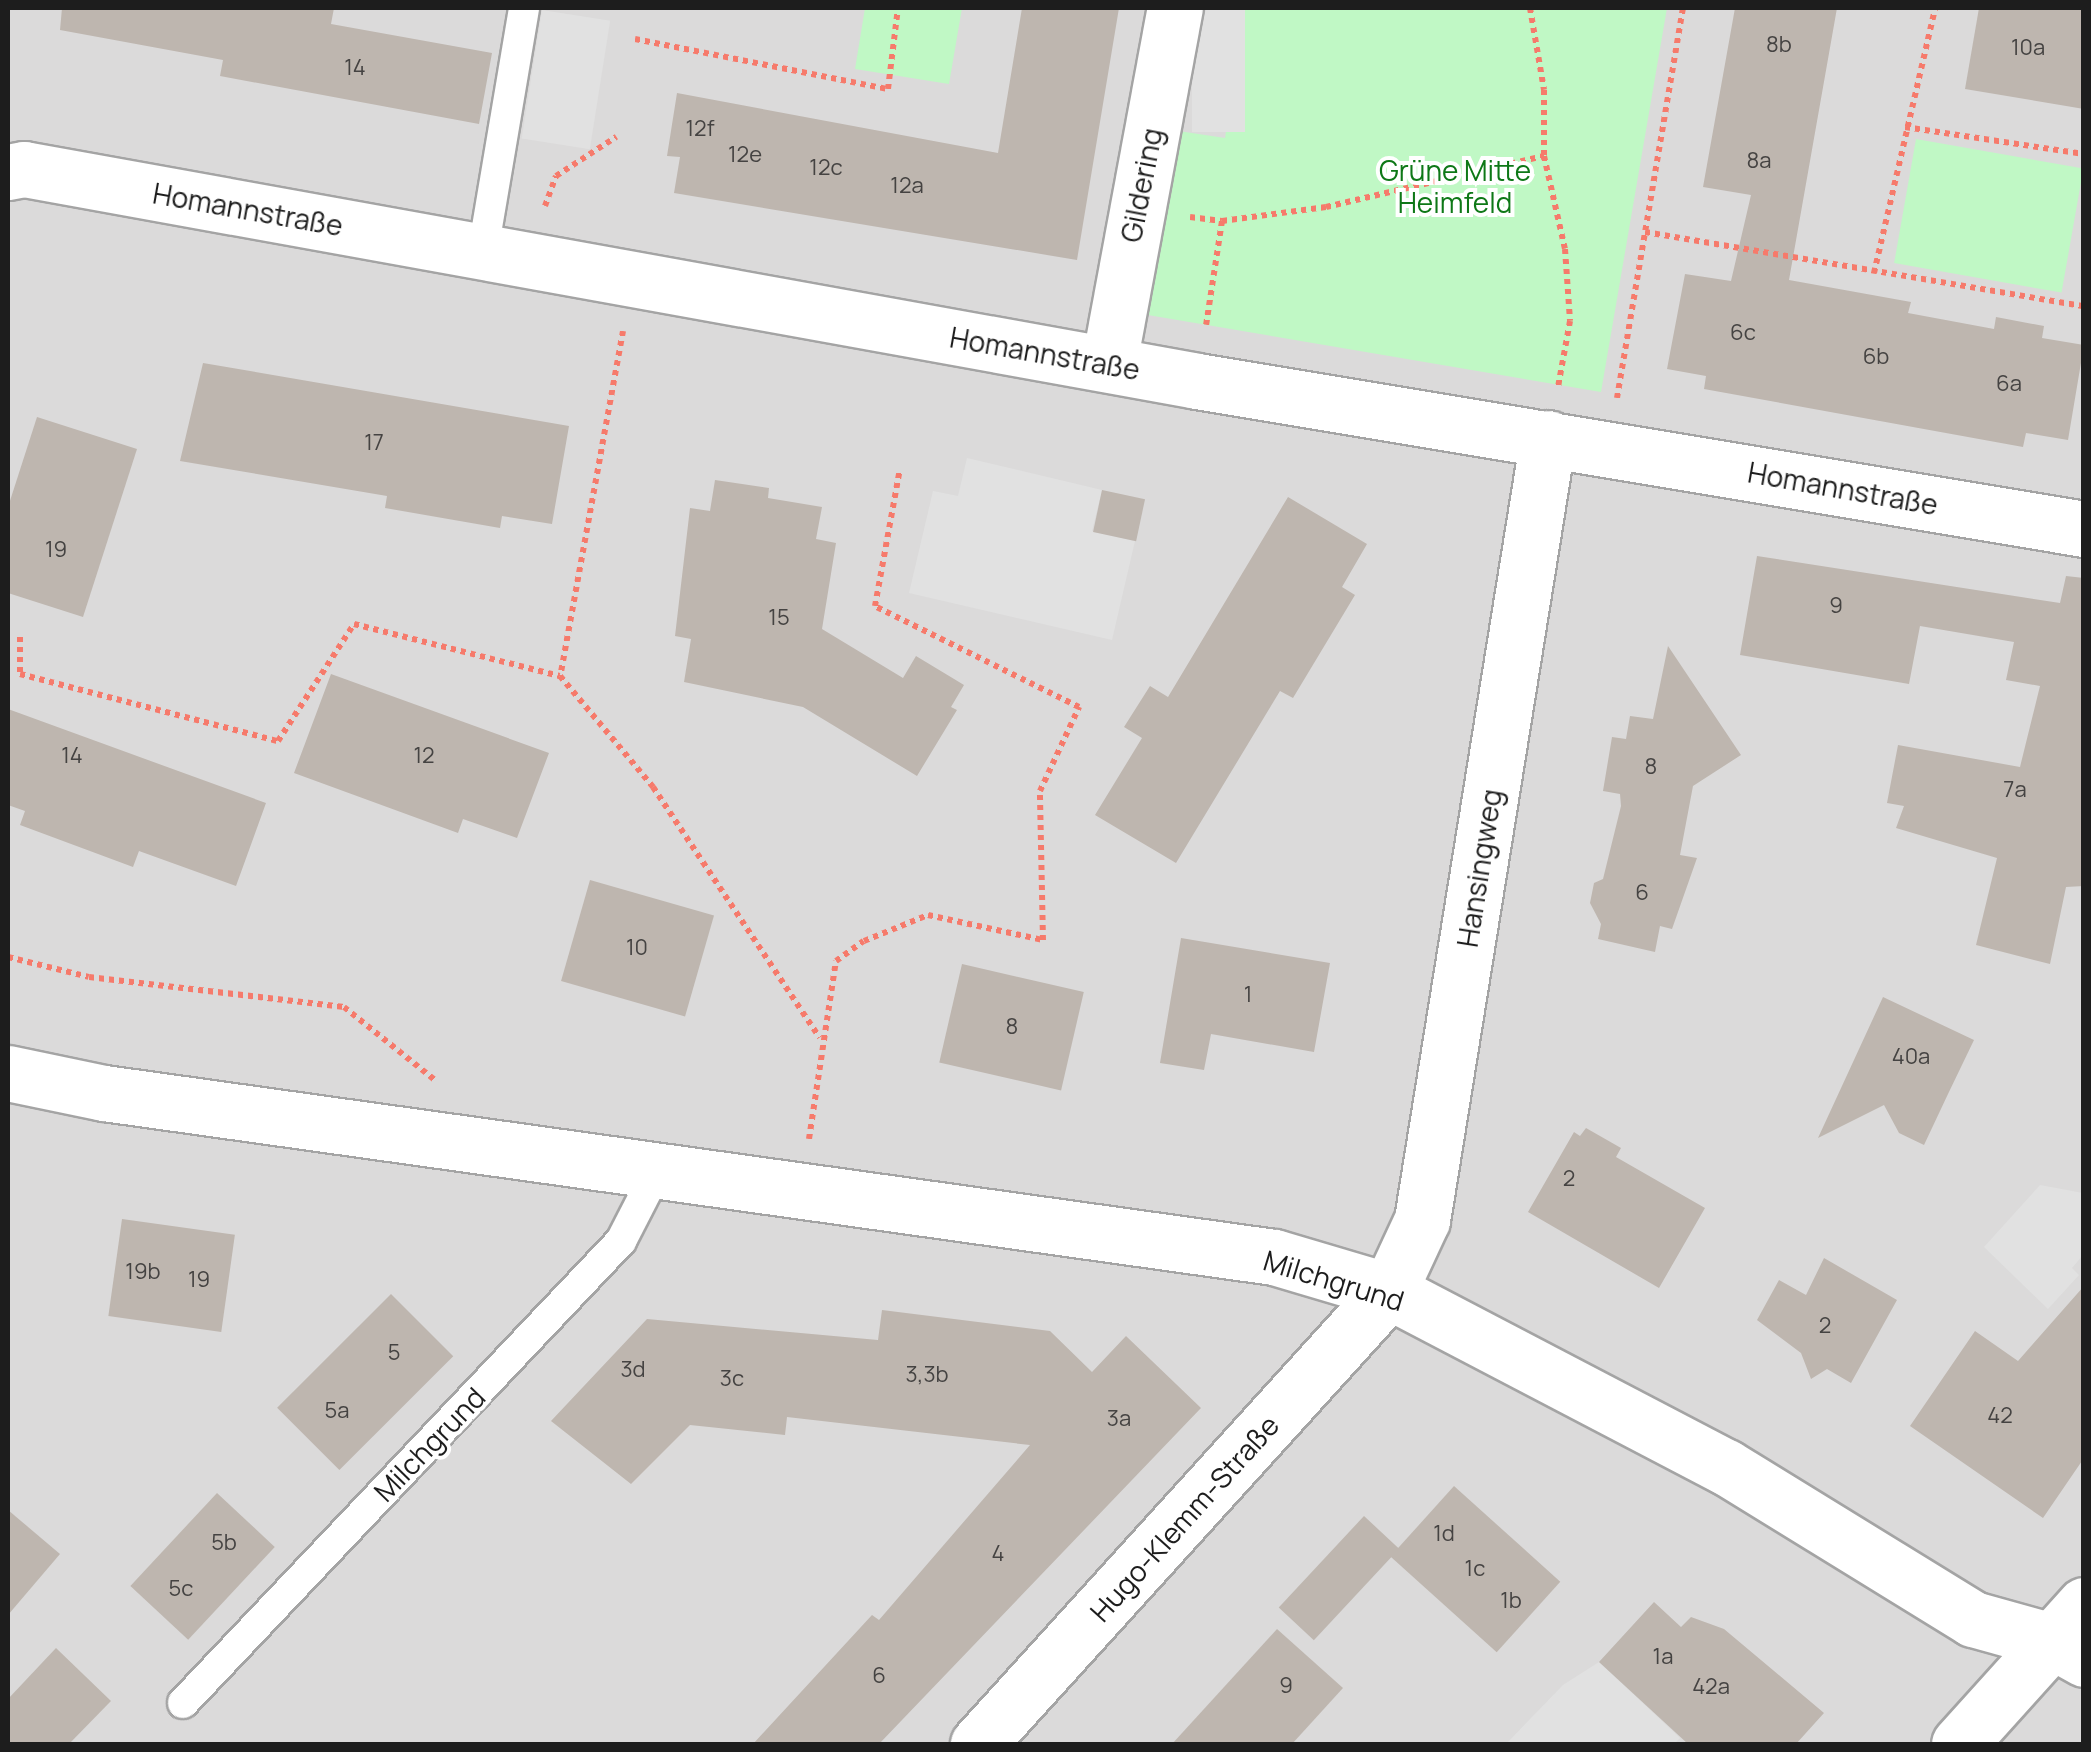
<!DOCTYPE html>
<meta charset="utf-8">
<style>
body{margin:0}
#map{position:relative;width:2091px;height:1752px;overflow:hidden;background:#eeeae3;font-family:Manrope,sans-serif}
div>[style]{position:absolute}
.residential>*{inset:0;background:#dbdada;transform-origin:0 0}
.park>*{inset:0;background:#c0f8c5;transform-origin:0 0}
.parking>*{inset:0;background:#e1e1e1;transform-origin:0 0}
.building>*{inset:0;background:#beb6af;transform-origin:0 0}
.path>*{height:6px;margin-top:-3px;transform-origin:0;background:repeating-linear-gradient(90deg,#f67a6b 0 5px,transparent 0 10px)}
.roads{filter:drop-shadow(2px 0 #a4a4a4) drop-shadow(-2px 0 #a4a4a4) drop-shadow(0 2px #a4a4a4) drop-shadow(0 -2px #a4a4a4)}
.service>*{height:30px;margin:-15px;padding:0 15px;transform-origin:15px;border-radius:15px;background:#fff}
.minor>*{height:55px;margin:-27.5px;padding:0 27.5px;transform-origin:27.5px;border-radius:27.5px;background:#fff}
.tertiary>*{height:55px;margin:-27.5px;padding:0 27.5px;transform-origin:27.5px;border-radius:27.5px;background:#fff}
span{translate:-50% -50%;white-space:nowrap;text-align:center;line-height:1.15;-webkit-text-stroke:8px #fff;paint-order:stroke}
.number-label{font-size:22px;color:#454342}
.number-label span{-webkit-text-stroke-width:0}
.park-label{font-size:28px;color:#0e7817}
.street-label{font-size:28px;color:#1d1d1d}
.frame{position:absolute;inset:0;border:10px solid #1d1d1d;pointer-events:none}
</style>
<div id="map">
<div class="residential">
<div style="left:8px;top:8px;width:2075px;height:1736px"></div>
</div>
<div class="park">
<div style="clip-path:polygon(865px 8px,962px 8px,949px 84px,855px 69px)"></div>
<div style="clip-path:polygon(1245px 8px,1667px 8px,1601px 392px,1142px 314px,1172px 130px,1225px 138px)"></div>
<div style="left:1916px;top:139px;width:170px;height:126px;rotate:10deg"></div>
</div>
<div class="parking">
<div style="left:1192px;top:8px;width:53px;height:124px"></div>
<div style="left:542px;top:10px;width:69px;height:130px;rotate:9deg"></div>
<div style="clip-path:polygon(967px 458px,1102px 490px,1092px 531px,1135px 541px,1112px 640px,909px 593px,933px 491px,958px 496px)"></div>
<div style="clip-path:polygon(2040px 1185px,2083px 1193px,2083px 1255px,2072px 1268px,2079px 1275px,2048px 1309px,1984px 1247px)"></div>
<div style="clip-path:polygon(1599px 1662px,1680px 1738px,1674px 1744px,1506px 1744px,1563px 1685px)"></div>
</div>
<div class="building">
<div style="clip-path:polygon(62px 8px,334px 8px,331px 24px,492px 53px,479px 124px,220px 76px,223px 60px,60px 30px)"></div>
<div style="clip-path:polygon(1022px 8px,1119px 8px,1077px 260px,674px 193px,680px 157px,667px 156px,677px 93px,998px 153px)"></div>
<div style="clip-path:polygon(1735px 8px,1837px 8px,1789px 280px,1911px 302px,1908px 313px,1994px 329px,1996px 317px,2044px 326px,2042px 338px,2084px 345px,2068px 440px,2026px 433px,2023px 447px,1704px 389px,1706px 376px,1667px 369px,1685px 274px,1731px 281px,1751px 195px,1703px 187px)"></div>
<div style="clip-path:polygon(1979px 8px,2084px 8px,2084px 109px,1965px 89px)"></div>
<div style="clip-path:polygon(203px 363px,569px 426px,552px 524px,502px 516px,500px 528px,385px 508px,387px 496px,180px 461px)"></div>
<div style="clip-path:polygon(37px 417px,137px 449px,83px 617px,8px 593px,8px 507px)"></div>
<div style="clip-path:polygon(715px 480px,769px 488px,768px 498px,822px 507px,816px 539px,836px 543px,822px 629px,903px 678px,916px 656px,964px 685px,951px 707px,957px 710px,917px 776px,803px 707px,684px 682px,691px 639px,675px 636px,690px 508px,710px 511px)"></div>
<div style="left:1102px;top:490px;width:44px;height:43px;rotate:12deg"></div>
<div style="clip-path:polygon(1288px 497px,1367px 544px,1342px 587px,1355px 595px,1293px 698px,1280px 691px,1176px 863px,1095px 815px,1142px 738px,1124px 727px,1150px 686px,1168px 697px)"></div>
<div style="clip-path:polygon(1757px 556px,2060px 603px,2066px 576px,2084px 578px,2084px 886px,2066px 887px,2050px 964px,1976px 945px,1997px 858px,1896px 828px,1904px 806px,1887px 803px,1898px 745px,2020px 767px,2040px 686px,2006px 680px,2014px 642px,1920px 626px,1909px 684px,1740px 655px)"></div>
<div style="clip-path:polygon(1668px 646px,1741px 755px,1693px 786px,1680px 855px,1697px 858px,1672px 929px,1660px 926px,1655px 952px,1598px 939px,1601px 924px,1590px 903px,1594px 883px,1603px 879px,1621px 806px,1620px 794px,1603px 791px,1612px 737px,1626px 739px,1630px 716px,1653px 719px)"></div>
<div style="clip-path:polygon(331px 674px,549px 753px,517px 838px,463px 819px,458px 833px,294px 773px)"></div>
<div style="clip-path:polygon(8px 709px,266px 803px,236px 886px,139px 851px,133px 867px,20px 825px,25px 811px,8px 805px)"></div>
<div style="left:590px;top:880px;width:129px;height:105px;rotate:16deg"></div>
<div style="clip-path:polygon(1181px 938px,1330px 963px,1314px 1052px,1211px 1034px,1204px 1070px,1160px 1063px)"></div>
<div style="left:962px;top:964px;width:125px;height:101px;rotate:13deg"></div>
<div style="clip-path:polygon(1883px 997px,1974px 1040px,1948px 1094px,1924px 1145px,1899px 1133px,1884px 1105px,1818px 1138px)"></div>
<div style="clip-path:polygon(1586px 1128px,1621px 1148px,1616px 1157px,1705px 1208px,1659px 1288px,1528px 1212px,1574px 1132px,1580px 1136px)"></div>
<div style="left:122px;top:1219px;width:114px;height:98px;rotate:8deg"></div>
<div style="clip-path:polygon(1824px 1258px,1897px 1300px,1851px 1383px,1827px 1369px,1811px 1379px,1801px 1353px,1757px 1320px,1779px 1280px,1806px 1295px)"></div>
<div style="clip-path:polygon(2084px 1286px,2084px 1458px,2043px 1518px,1910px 1426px,1975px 1331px,2018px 1361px)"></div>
<div style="left:391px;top:1294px;width:88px;height:161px;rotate:45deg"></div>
<div style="clip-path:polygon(882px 1310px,1050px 1331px,1092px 1372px,1126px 1336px,1201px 1408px,879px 1744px,753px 1744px,872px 1615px,879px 1620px,1030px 1445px,787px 1417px,785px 1435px,690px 1425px,631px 1484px,551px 1421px,647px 1319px,878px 1340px)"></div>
<div style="left:1454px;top:1486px;width:143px;height:95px;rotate:42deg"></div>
<div style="left:217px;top:1493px;width:79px;height:127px;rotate:43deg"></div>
<div style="clip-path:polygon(8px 1510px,60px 1554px,8px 1615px)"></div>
<div style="left:1364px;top:1516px;width:48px;height:125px;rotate:43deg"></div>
<div style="clip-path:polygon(1654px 1602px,1681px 1627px,1691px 1617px,1724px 1629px,1824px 1713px,1796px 1744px,1688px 1744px,1599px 1662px)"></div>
<div style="clip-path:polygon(1277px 1629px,1343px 1688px,1292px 1744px,1172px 1744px)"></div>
<div style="clip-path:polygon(56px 1648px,111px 1701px,69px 1744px,8px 1744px,8px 1699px)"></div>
</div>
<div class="path">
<div style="left:1530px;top:8px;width:83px;rotate:80.3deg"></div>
<div style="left:1544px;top:90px;width:66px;rotate:90deg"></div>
<div style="left:635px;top:39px;width:258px;rotate:11.2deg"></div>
<div style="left:888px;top:89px;width:82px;rotate:-83deg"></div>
<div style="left:1905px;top:127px;width:181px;rotate:8.6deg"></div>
<div style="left:545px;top:206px;width:32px;rotate:-70deg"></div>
<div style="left:556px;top:176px;width:72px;rotate:-33deg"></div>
<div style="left:1190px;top:217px;width:32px;rotate:7deg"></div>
<div style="left:1222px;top:221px;width:105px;rotate:98.7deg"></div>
<div style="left:1222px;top:221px;width:105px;rotate:-7.7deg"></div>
<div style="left:1326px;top:207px;width:224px;rotate:-13.2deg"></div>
<div style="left:1544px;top:156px;width:95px;rotate:77.3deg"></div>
<div style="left:1565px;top:249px;width:72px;rotate:86deg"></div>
<div style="left:1570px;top:321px;width:67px;rotate:100.3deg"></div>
<div style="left:1645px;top:232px;width:445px;rotate:9.6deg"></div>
<div style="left:1874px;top:273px;width:272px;rotate:-77deg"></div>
<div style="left:623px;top:331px;width:351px;rotate:100.3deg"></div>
<div style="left:560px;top:676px;width:145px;rotate:50deg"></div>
<div style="left:653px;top:787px;width:301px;rotate:56.4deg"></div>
<div style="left:1617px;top:398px;width:396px;rotate:-80.4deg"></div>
<div style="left:20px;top:637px;width:37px;rotate:90deg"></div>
<div style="left:20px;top:674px;width:267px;rotate:14.6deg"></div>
<div style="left:278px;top:741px;width:140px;rotate:-57deg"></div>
<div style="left:354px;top:624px;width:212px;rotate:14.2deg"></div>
<div style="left:8px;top:957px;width:83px;rotate:13.9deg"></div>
<div style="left:89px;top:977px;width:257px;rotate:6.7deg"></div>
<div style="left:344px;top:1007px;width:118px;rotate:38.8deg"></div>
<div style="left:809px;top:1139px;width:180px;rotate:-81.4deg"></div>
<div style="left:836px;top:961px;width:34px;rotate:-36deg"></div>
<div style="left:864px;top:941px;width:69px;rotate:-22.1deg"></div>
<div style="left:928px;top:915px;width:118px;rotate:12.3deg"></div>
<div style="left:1043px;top:940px;width:149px;rotate:-91.2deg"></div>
<div style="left:1040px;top:791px;width:93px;rotate:-65.1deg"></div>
<div style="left:1079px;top:707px;width:228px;rotate:-153.7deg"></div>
<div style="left:875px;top:606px;width:139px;rotate:-79.7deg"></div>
</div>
<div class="roads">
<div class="service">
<div style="left:483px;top:251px;width:246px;rotate:-80.4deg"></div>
<div style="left:183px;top:1703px;width:637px;rotate:-46.53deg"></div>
<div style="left:621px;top:1241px;width:79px;rotate:-62.8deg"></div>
</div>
<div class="minor">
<div style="left:8px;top:172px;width:16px;rotate:-11deg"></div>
<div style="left:24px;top:169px;width:1192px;rotate:10.24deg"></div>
<div style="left:1197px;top:381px;width:899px;rotate:9.47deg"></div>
<div style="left:1109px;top:363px;width:361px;rotate:-79.5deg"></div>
<div style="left:978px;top:1744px;width:612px;rotate:-47.78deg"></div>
<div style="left:1389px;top:1291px;width:78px;rotate:-65.1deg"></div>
<div style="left:1422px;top:1220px;width:792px;rotate:-80.85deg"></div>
</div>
<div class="tertiary">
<div style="left:8px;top:1073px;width:98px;rotate:11.8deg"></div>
<div style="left:104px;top:1093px;width:1181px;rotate:7.98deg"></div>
<div style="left:1274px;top:1257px;width:120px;rotate:16.5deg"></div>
<div style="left:1389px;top:1291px;width:380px;rotate:27.6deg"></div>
<div style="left:1726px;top:1467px;width:290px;rotate:31.6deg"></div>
<div style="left:1973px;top:1619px;width:82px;rotate:15.6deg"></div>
<div style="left:2052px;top:1641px;width:37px;rotate:29deg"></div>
<div style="left:1959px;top:1744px;width:187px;rotate:-48deg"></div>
</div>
</div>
<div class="number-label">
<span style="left:1779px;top:45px">8b</span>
<span style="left:2028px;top:48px">10a</span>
<span style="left:355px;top:68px">14</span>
<span style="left:700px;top:129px">12f</span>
<span style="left:745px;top:155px">12e</span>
<span style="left:1759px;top:161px">8a</span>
<span style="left:826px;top:168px">12c</span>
<span style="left:907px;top:186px">12a</span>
<span style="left:1743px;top:333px">6c</span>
<span style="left:1876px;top:357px">6b</span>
<span style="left:2009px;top:384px">6a</span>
<span style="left:374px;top:443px">17</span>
<span style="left:56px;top:550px">19</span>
<span style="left:1836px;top:606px">9</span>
<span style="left:779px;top:618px">15</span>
<span style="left:72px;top:756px">14</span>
<span style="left:424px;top:756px">12</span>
<span style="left:1651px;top:767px">8</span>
<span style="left:2015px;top:790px">7a</span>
<span style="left:1642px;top:893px">6</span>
<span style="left:637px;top:948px">10</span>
<span style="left:1248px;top:995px">1</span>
<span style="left:1012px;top:1027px">8</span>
<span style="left:1911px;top:1057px">40a</span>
<span style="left:1569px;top:1179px">2</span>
<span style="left:143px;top:1272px">19b</span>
<span style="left:199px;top:1280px">19</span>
<span style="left:1825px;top:1326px">2</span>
<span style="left:394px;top:1353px">5</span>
<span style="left:633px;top:1370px">3d</span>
<span style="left:927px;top:1375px">3,3b</span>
<span style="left:732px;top:1379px">3c</span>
<span style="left:337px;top:1411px">5a</span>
<span style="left:2000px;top:1416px">42</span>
<span style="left:1119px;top:1419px">3a</span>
<span style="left:1444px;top:1534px">1d</span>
<span style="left:224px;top:1543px">5b</span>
<span style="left:998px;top:1554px">4</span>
<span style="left:1475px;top:1569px">1c</span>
<span style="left:181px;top:1589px">5c</span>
<span style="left:1511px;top:1601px">1b</span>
<span style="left:1663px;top:1657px">1a</span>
<span style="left:879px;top:1676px">6</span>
<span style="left:1286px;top:1686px">9</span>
<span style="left:1711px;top:1687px">42a</span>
</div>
<div class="park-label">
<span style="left:1455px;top:186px">Grüne Mitte<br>Heimfeld</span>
</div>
<div class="street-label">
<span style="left:1141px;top:185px;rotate:-79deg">Gildering</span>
<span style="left:248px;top:209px;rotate:10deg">Homannstraße</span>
<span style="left:1045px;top:353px;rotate:10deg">Homannstraße</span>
<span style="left:1843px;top:488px;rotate:10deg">Homannstraße</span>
<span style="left:1479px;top:868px;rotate:-81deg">Hansingweg</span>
<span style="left:1334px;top:1280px;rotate:17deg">Milchgrund</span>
<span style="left:429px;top:1444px;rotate:-46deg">Milchgrund</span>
<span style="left:1184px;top:1518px;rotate:-48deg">Hugo-Klemm-Straße</span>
</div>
<div class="frame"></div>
</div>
